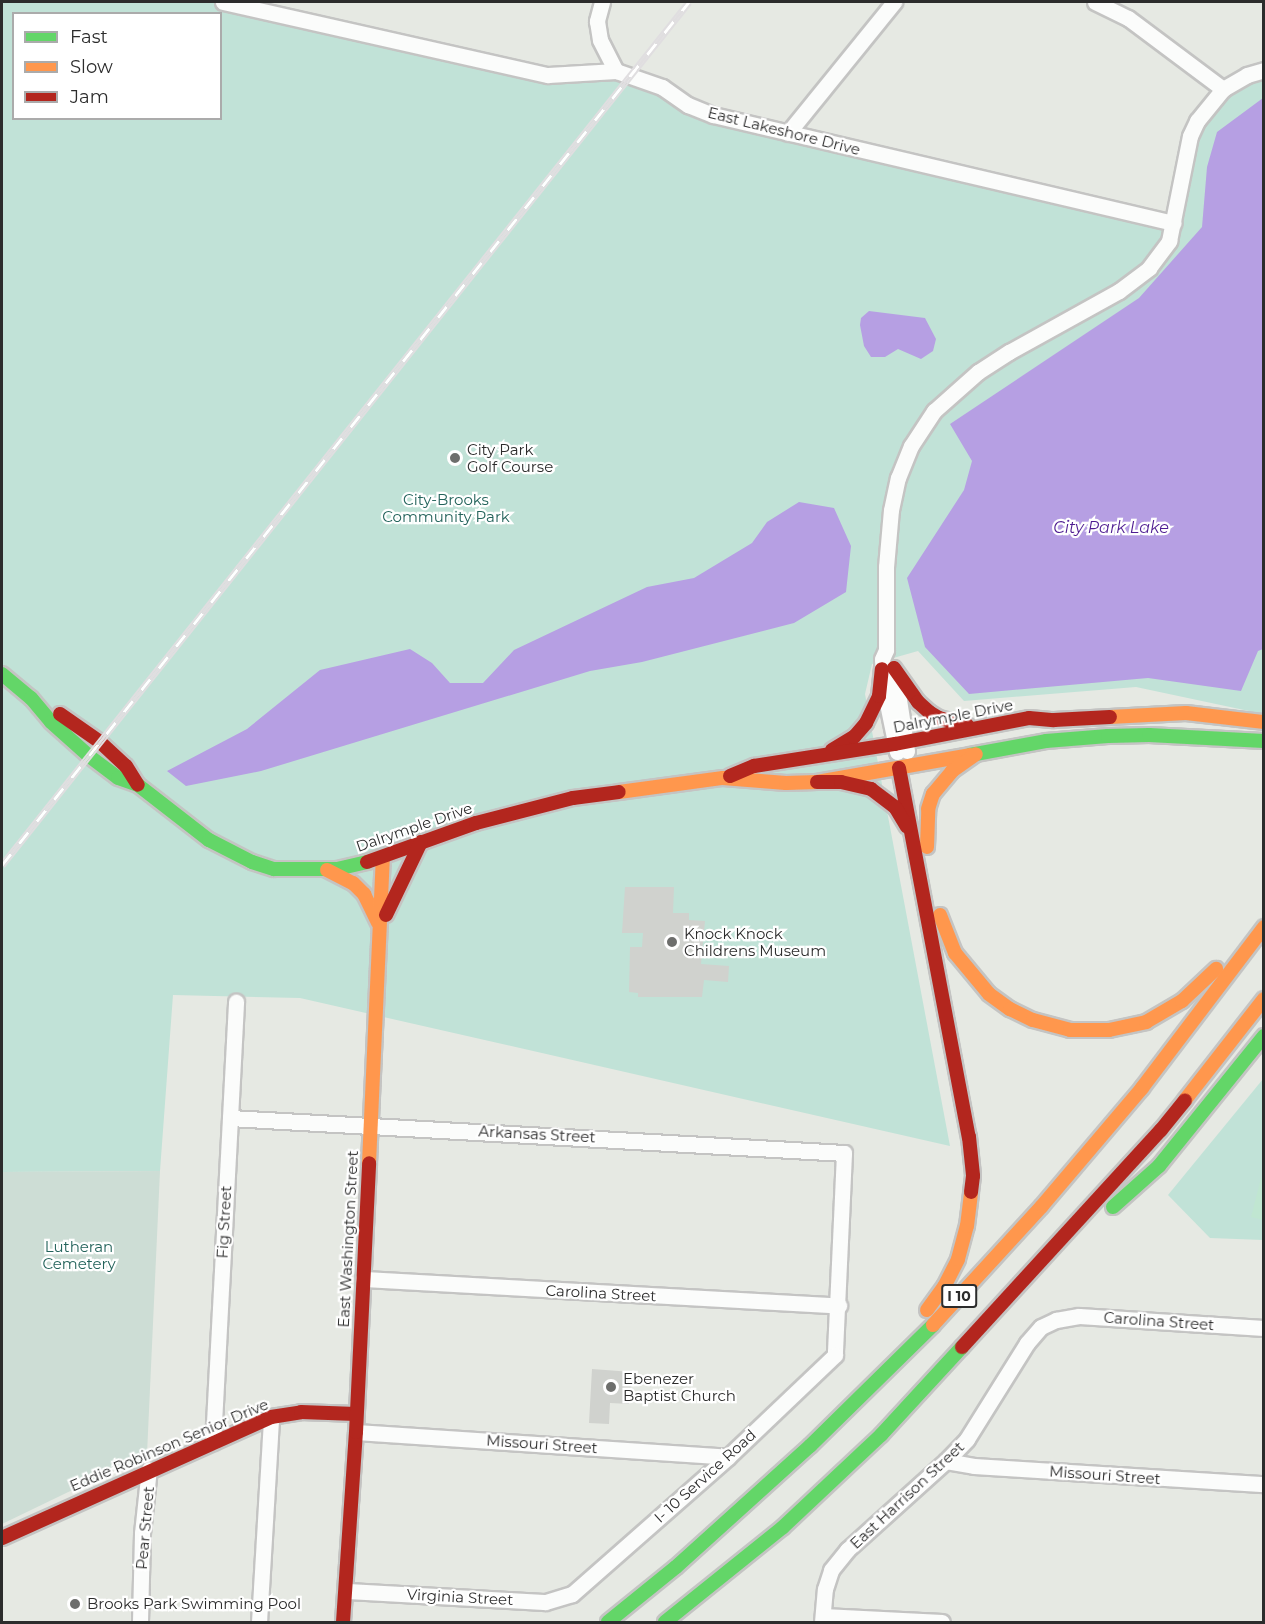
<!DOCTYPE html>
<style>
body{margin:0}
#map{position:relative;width:1265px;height:1624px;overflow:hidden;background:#e6e9e3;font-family:Montserrat,sans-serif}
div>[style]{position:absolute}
.green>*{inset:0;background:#c1e2d7}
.cemetery>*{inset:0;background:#cdddd5}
.pitch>*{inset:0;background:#c0e6d1}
.water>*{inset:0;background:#b69fe3}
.building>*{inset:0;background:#d0d2ce}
.roads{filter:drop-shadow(2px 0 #c4c4c3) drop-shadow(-2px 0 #c4c4c3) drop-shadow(0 2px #c4c4c3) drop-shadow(0 -2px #c4c4c3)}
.street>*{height:15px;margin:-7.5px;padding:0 7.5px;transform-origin:7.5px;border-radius:7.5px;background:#fbfcfb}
.fast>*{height:14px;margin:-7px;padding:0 7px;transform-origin:7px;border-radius:7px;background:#63d668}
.slow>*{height:14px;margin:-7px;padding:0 7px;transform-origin:7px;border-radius:7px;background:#ff974d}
.jam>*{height:14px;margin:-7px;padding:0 7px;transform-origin:7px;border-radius:7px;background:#b3261e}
.rail>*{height:7px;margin-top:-3.5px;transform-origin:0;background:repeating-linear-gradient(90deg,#fff 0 14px,#e0dee0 0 28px);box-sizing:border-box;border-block:2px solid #e0dee0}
.dots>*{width:16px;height:16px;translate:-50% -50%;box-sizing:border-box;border:3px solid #fff;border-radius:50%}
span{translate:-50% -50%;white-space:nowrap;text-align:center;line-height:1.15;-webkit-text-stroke:4.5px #fff;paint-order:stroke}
.shield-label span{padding:2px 4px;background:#fff;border:2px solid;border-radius:4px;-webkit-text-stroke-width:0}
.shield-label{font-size:14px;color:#2c2c2c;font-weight:700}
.street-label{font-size:15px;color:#2c2c2c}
.poi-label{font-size:15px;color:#2c2c2c}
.left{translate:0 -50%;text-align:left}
.park-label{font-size:15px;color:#23635b}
.water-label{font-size:16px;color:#4e1c91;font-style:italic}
.frame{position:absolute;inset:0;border:3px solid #2c2c2c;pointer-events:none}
.legend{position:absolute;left:12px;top:12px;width:210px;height:108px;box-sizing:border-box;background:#fff;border:2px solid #ababab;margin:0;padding:8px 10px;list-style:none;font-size:18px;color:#2c2c2c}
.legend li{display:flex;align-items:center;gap:12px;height:30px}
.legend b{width:30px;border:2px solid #ababab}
</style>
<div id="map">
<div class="green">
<div style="clip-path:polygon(evenodd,2px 2px,223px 2px,548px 75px,616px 71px,713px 115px,1174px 223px,1184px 167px,1207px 105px,1263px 70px,1263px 714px,1136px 687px,964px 701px,918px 651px,872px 664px,865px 694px,950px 1146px,300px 998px,173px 995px,160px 1171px,2px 1172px,2px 2px,14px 14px,220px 14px,220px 118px,14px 118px,14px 14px)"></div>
<div style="clip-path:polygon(1263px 1079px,1263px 1240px,1210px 1238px,1168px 1195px)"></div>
</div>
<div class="cemetery">
<div style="clip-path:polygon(160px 1171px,147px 1454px,2px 1524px,2px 1172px)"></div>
</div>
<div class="pitch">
<div style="clip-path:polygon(1261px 1178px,1263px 1178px,1263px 1220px,1251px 1217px)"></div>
</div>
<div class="water">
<div style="clip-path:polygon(1263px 98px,1263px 649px,1258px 651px,1241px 691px,1148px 678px,969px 694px,925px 647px,907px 578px,964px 490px,972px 461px,950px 424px,1139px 298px,1202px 227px,1207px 167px,1217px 132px)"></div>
<div style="clip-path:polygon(869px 311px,925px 318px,936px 339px,933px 351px,921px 359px,898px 349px,885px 357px,871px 357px,864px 346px,860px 325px,861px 318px)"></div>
<div style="clip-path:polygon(799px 502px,834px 508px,851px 546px,846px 592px,794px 623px,642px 662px,590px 671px,261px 771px,186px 786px,167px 771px,247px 729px,320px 670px,410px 649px,432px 663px,450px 683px,483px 683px,514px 650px,647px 587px,694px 578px,752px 543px,767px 522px)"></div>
</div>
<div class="building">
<div style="clip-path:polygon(625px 887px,674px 887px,673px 913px,689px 913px,689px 920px,705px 921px,701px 964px,729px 966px,728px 982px,704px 980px,702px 997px,638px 997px,638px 993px,629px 992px,630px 947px,642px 947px,643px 933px,622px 933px)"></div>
<div style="clip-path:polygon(592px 1369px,632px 1372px,629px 1404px,610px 1403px,609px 1424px,589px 1423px)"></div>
</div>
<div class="roads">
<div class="street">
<div style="left:223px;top:2px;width:333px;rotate:12.7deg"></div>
<div style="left:548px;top:75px;width:68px;rotate:-3.4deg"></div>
<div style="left:616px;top:71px;width:49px;rotate:19.2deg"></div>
<div style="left:662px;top:87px;width:32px;rotate:35deg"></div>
<div style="left:688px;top:105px;width:27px;rotate:22deg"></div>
<div style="left:713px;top:115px;width:473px;rotate:13.2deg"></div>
<div style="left:602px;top:2px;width:20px;rotate:105deg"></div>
<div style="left:597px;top:21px;width:19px;rotate:81deg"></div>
<div style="left:600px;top:40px;width:35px;rotate:63deg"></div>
<div style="left:1095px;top:2px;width:37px;rotate:26deg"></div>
<div style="left:1128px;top:18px;width:119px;rotate:36.8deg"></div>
<div style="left:788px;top:133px;width:169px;rotate:-51deg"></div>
<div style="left:895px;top:674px;width:78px;rotate:81.1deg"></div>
<div style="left:897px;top:752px;width:69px;rotate:-101.6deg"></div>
<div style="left:883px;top:684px;width:25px;rotate:-92deg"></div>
<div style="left:882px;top:659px;width:10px;rotate:-66deg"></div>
<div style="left:886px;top:650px;width:83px;rotate:-90deg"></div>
<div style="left:886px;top:567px;width:57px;rotate:-85deg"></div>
<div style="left:891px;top:510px;width:33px;rotate:-78deg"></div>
<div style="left:898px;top:478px;width:35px;rotate:-68deg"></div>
<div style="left:911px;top:446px;width:42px;rotate:-56.7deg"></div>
<div style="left:934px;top:411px;width:59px;rotate:-41.6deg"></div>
<div style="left:978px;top:372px;width:37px;rotate:-33deg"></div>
<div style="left:1009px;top:352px;width:126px;rotate:-29deg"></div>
<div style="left:1119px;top:291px;width:38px;rotate:-37deg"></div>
<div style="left:1149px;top:268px;width:34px;rotate:-53deg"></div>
<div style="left:1169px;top:241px;width:107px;rotate:-78.7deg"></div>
<div style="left:1190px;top:136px;width:17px;rotate:-65deg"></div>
<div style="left:1197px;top:121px;width:41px;rotate:-50.9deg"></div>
<div style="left:1223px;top:89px;width:28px;rotate:-30deg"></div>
<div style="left:1247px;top:75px;width:18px;rotate:-16deg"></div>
<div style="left:230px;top:1118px;width:615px;rotate:3.26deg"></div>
<div style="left:844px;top:1153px;width:202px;rotate:92.6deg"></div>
<div style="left:835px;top:1355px;width:148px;rotate:136.4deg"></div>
<div style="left:728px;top:1457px;width:208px;rotate:138.7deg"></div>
<div style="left:572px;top:1594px;width:28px;rotate:163deg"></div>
<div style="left:545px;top:1602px;width:199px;rotate:-176.8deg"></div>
<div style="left:363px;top:1279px;width:477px;rotate:3.2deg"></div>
<div style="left:356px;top:1432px;width:373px;rotate:3.8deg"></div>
<div style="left:213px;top:1442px;width:441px;rotate:-87deg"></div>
<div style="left:946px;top:1461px;width:28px;rotate:10deg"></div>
<div style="left:974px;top:1466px;width:291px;rotate:3.6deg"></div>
<div style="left:823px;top:1616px;width:119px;rotate:2.9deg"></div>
<div style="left:140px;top:1622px;width:89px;rotate:-88.7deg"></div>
<div style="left:142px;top:1533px;width:64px;rotate:-83.8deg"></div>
<div style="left:259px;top:1622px;width:205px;rotate:-86.6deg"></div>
<div style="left:822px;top:1622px;width:33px;rotate:-85deg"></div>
<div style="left:825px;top:1589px;width:20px;rotate:-72deg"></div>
<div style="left:831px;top:1570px;width:26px;rotate:-51deg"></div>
<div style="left:847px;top:1550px;width:133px;rotate:-42deg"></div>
<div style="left:946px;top:1461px;width:30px;rotate:-46deg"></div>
<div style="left:967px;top:1439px;width:113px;rotate:-58deg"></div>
<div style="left:1027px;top:1343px;width:21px;rotate:-49deg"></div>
<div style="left:1041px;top:1327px;width:17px;rotate:-25deg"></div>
<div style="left:1056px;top:1320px;width:23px;rotate:-10deg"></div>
<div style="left:1079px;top:1316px;width:185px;rotate:3.7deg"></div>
</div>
<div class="fast">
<div style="left:2px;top:674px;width:38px;rotate:40deg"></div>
<div style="left:31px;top:698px;width:31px;rotate:50deg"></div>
<div style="left:51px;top:722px;width:51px;rotate:41.8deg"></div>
<div style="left:89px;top:756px;width:36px;rotate:37deg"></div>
<div style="left:118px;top:778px;width:21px;rotate:19deg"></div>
<div style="left:138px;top:785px;width:90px;rotate:37.8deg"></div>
<div style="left:209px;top:840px;width:48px;rotate:27.1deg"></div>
<div style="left:252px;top:862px;width:23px;rotate:18deg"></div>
<div style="left:274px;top:869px;width:63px"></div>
<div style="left:337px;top:869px;width:31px;rotate:-13deg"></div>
<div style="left:970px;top:755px;width:77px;rotate:-10.4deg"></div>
<div style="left:1046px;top:741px;width:62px;rotate:-4.6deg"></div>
<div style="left:1108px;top:736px;width:41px;rotate:-1.4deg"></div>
<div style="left:1149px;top:735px;width:115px;rotate:3deg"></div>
<div style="left:1113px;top:1207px;width:62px;rotate:-41.7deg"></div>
<div style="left:1159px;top:1166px;width:167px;rotate:-51.1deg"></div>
<div style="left:608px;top:1622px;width:87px;rotate:-39deg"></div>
<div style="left:676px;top:1567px;width:181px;rotate:-42.1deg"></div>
<div style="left:810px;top:1446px;width:173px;rotate:-44.5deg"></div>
<div style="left:665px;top:1622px;width:151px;rotate:-38.8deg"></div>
<div style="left:783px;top:1527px;width:134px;rotate:-43.2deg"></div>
<div style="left:881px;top:1435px;width:120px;rotate:-47.4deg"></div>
</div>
<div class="slow">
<div style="left:1110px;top:717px;width:76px;rotate:-3deg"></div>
<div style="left:1186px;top:713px;width:79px;rotate:6.6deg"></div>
<div style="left:619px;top:792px;width:105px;rotate:-7.7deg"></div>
<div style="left:723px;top:778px;width:63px;rotate:4.5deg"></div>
<div style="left:786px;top:783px;width:31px;rotate:-2deg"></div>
<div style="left:817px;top:782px;width:155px;rotate:-10deg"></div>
<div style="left:927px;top:847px;width:38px;rotate:-88deg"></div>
<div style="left:928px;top:809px;width:16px;rotate:-72deg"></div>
<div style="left:933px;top:794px;width:30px;rotate:-50deg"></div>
<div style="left:952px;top:771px;width:29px;rotate:-35deg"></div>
<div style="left:327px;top:870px;width:29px;rotate:27deg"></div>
<div style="left:353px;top:883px;width:16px;rotate:45deg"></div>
<div style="left:364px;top:894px;width:32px;rotate:64deg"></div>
<div style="left:940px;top:915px;width:41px;rotate:68.5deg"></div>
<div style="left:955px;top:953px;width:53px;rotate:50.3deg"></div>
<div style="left:989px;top:994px;width:26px;rotate:36deg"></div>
<div style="left:1010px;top:1009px;width:25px;rotate:26deg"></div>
<div style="left:1033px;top:1020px;width:38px;rotate:15deg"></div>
<div style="left:1070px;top:1030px;width:39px"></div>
<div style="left:1109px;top:1030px;width:38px;rotate:-12deg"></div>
<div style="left:1146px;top:1022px;width:42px;rotate:-30.3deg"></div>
<div style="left:1182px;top:1001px;width:47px;rotate:-43.3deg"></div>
<div style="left:1185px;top:1100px;width:128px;rotate:-52deg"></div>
<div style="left:369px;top:1163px;width:305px;rotate:-87.4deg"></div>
<div style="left:927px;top:1310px;width:29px;rotate:-54deg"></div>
<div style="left:944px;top:1287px;width:31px;rotate:-63deg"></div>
<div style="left:958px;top:1259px;width:34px;rotate:-75deg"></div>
<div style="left:967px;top:1226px;width:34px;rotate:-83deg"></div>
<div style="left:933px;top:1325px;width:161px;rotate:-47.5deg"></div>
<div style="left:1042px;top:1206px;width:155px;rotate:-49.7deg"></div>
<div style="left:1142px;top:1088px;width:202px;rotate:-52.8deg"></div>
</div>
<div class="jam">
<div style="left:894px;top:668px;width:42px;rotate:54.8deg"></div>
<div style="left:918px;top:702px;width:15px;rotate:42deg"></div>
<div style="left:929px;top:712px;width:12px;rotate:31deg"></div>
<div style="left:939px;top:718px;width:29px;rotate:14deg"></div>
<div style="left:60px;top:714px;width:49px;rotate:35deg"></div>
<div style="left:100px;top:742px;width:35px;rotate:43deg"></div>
<div style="left:126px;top:766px;width:22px;rotate:58deg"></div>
<div style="left:832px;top:750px;width:26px;rotate:-31deg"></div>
<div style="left:854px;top:737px;width:18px;rotate:-49deg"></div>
<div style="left:866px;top:723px;width:30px;rotate:-64deg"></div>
<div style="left:879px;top:696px;width:27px;rotate:-84deg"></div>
<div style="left:899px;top:768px;width:376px;rotate:79.3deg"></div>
<div style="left:969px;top:1137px;width:39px;rotate:84deg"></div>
<div style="left:973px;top:1176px;width:16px;rotate:97deg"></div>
<div style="left:730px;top:776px;width:26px;rotate:-23deg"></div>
<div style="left:754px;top:766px;width:143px;rotate:-8.9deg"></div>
<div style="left:895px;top:744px;width:136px;rotate:-11deg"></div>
<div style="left:1029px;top:718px;width:25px;rotate:5deg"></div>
<div style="left:1054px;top:720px;width:56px;rotate:-3.1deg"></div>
<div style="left:817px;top:782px;width:24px"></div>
<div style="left:841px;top:782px;width:31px;rotate:13deg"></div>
<div style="left:871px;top:789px;width:30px;rotate:37deg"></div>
<div style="left:895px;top:807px;width:23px;rotate:59deg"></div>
<div style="left:367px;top:862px;width:116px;rotate:-19.7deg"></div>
<div style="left:476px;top:823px;width:100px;rotate:-14.5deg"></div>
<div style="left:573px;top:798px;width:46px;rotate:-7.4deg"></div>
<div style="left:386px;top:915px;width:81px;rotate:-64.4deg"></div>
<div style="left:962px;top:1347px;width:294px;rotate:-47.5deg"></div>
<div style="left:1161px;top:1130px;width:38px;rotate:-51deg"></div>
<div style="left:2px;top:1538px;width:295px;rotate:-24.2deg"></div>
<div style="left:271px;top:1417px;width:30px;rotate:-9deg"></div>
<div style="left:301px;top:1412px;width:55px;rotate:2.1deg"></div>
<div style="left:343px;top:1622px;width:190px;rotate:-86.1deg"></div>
<div style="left:356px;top:1432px;width:269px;rotate:-87.2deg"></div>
</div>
</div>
<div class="rail">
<div style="left:2px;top:865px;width:1103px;rotate:-51.48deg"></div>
</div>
<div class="dots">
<div style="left:455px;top:458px;background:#6d6e6c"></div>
<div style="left:672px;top:942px;background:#6d6e6c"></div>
<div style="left:611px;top:1387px;background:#6d6e6c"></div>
<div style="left:75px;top:1604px;background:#6d6e6c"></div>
</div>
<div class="shield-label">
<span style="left:959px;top:1296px">I 10</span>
</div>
<div class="street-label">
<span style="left:784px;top:131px;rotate:14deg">East Lakeshore Drive</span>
<span style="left:953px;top:716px;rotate:-11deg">Dalrymple Drive</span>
<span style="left:414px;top:827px;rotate:-19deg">Dalrymple Drive</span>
<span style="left:537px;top:1134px;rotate:3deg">Arkansas Street</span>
<span style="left:224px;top:1222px;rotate:-87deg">Fig Street</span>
<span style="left:348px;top:1239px;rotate:-87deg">East Washington Street</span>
<span style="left:601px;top:1293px;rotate:3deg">Carolina Street</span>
<span style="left:1159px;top:1321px;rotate:4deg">Carolina Street</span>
<span style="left:542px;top:1444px;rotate:4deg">Missouri Street</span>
<span style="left:169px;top:1445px;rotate:-23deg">Eddie Robinson Senior Drive</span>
<span style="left:1105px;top:1475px;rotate:4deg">Missouri Street</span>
<span style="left:705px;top:1476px;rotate:-42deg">I- 10 Service Road</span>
<span style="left:907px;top:1495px;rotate:-43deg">East Harrison Street</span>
<span style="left:145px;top:1528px;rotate:-85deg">Pear Street</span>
<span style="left:460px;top:1597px;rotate:3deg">Virginia Street</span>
</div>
<div class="poi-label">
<span class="left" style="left:467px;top:458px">City Park<br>Golf Course</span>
<span class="left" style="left:684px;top:942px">Knock Knock<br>Childrens Museum</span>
<span class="left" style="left:623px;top:1387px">Ebenezer<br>Baptist Church</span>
<span class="left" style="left:87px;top:1604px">Brooks Park Swimming Pool</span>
</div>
<div class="park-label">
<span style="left:446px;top:508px">City-Brooks<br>Community Park</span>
<span style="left:79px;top:1255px">Lutheran<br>Cemetery</span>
</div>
<div class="water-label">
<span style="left:1111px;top:528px">City Park Lake</span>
</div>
<div class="frame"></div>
<ul class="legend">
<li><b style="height:8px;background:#63d668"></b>Fast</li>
<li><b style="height:8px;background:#ff974d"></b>Slow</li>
<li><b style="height:8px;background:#b3261e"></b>Jam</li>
</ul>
</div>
